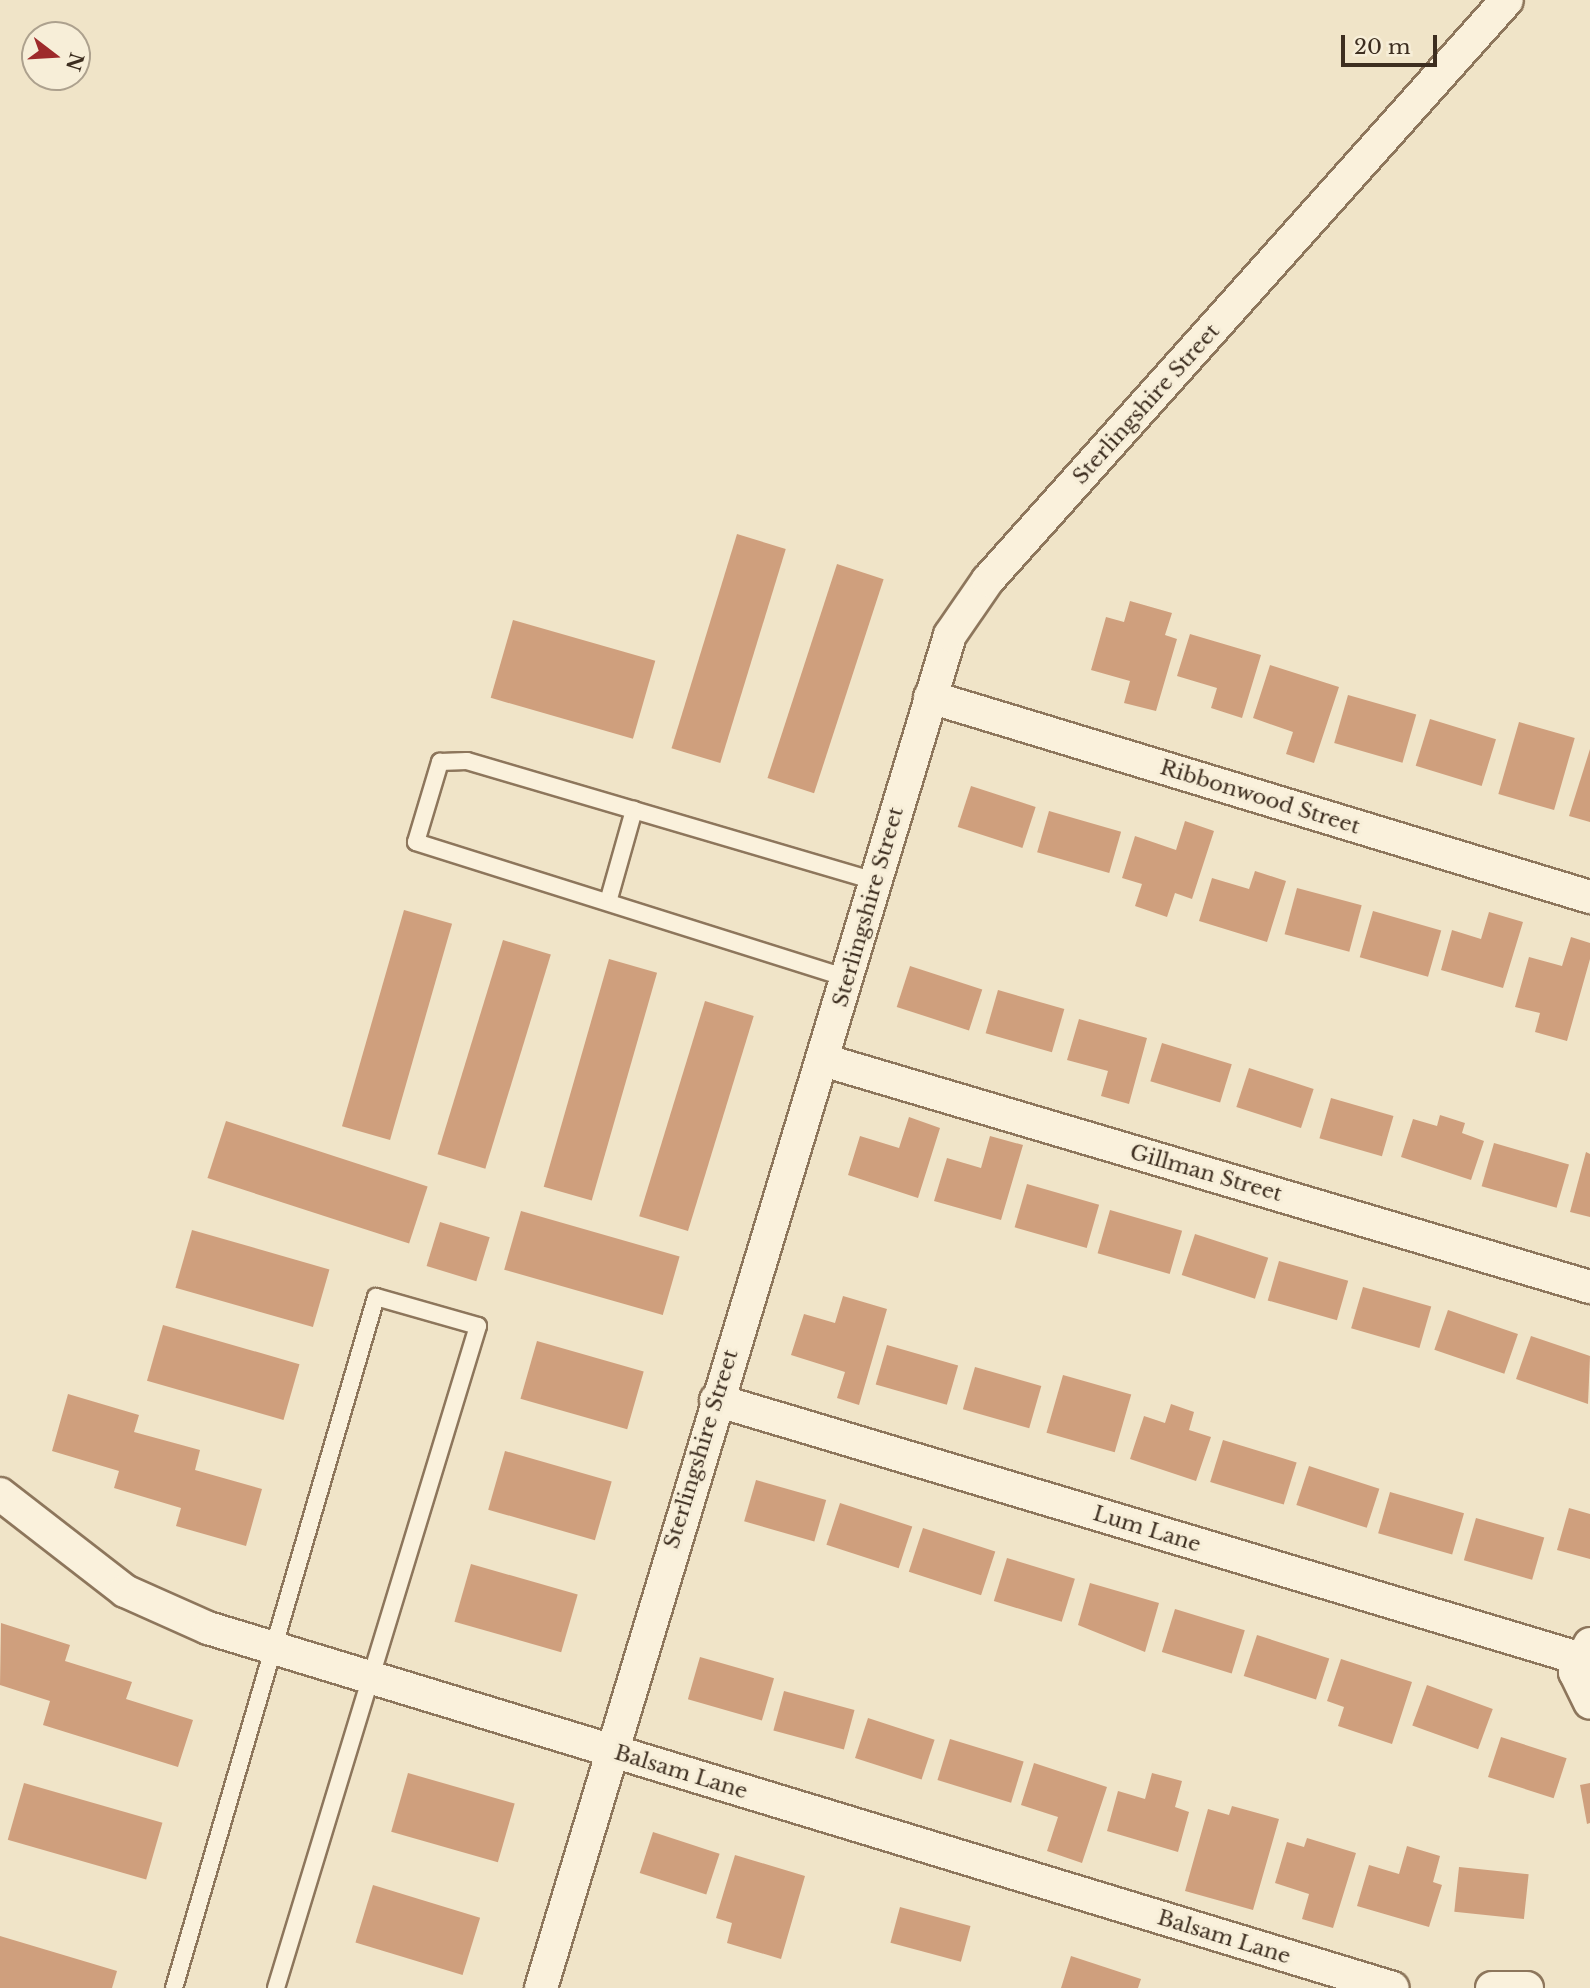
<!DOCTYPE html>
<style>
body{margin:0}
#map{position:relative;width:1590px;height:1988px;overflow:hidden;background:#f0e4c8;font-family:"Libre Baskerville",serif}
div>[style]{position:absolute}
.building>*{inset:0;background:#cf9f7d;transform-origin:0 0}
.roads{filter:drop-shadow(2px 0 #8d765c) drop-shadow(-2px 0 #8d765c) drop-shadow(0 2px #8d765c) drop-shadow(0 -2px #8d765c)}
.lane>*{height:16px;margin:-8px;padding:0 8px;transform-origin:8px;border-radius:8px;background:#faf1dc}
.street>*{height:32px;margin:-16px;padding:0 16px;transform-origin:16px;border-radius:16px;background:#faf1dc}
span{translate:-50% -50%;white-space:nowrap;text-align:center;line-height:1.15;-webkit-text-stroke:6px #f7eed8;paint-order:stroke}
.street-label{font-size:21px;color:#3d2e20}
.north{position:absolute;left:21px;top:21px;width:70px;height:70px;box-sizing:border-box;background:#f7eed8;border:2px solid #ada18e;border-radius:50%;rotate:107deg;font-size:19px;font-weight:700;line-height:28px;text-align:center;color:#3d2e20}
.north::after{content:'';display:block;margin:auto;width:24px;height:32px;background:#9e2a2b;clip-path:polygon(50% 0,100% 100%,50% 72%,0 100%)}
.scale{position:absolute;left:1341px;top:35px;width:96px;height:32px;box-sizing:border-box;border:4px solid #3d2e20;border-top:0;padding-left:9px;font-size:21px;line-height:24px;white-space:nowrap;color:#3d2e20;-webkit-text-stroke:5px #f7eed8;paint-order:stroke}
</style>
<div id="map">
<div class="building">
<div style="left:737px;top:534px;width:51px;height:224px;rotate:17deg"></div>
<div style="left:837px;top:564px;width:49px;height:225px;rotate:18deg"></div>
<div style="clip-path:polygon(1130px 601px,1172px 613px,1165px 635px,1177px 639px,1156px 711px,1124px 703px,1130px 681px,1091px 670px,1106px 617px,1124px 622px)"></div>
<div style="left:513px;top:620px;width:148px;height:81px;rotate:16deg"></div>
<div style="clip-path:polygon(1190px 634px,1261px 655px,1242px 718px,1211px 708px,1217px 688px,1177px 676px)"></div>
<div style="clip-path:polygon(1270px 665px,1339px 687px,1314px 763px,1286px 754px,1293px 732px,1253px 718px)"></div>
<div style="left:1348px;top:695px;width:71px;height:50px;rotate:16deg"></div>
<div style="left:1430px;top:719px;width:69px;height:49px;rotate:17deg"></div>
<div style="left:1519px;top:722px;width:58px;height:75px;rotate:16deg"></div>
<div style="clip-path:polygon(1590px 749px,1590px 822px,1569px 816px)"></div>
<div style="left:971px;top:786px;width:68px;height:43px;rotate:18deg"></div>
<div style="left:1049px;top:811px;width:75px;height:43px;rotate:16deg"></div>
<div style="clip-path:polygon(1185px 821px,1214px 831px,1192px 899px,1175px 893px,1167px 917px,1135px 906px,1142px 884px,1122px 878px,1135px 836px,1176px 850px)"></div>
<div style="clip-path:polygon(1255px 871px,1286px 881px,1267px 942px,1199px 921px,1212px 878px,1249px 889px)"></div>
<div style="left:1297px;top:888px;width:67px;height:48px;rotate:15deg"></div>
<div style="left:404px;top:910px;width:50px;height:225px;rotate:16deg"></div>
<div style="left:1373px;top:911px;width:71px;height:48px;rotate:16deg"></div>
<div style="clip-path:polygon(1489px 912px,1523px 922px,1503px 988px,1441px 970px,1452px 930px,1481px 939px)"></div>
<div style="clip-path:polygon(1571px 937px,1590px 943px,1590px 959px,1567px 1041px,1535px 1032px,1540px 1013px,1515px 1007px,1529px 957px,1562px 966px)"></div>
<div style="left:503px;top:940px;width:50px;height:224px;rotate:17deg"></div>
<div style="left:609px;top:959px;width:50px;height:237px;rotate:16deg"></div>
<div style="left:910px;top:966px;width:76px;height:43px;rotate:18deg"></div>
<div style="left:998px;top:990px;width:69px;height:45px;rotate:16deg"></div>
<div style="left:705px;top:1001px;width:51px;height:225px;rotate:17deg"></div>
<div style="clip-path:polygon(1079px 1019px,1147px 1038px,1129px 1104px,1101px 1096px,1108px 1071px,1067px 1060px)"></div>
<div style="left:1162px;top:1043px;width:73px;height:40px;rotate:17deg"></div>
<div style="left:1249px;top:1068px;width:68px;height:41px;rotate:18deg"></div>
<div style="left:1331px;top:1098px;width:65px;height:42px;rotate:16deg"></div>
<div style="clip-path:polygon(1440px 1115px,1465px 1123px,1462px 1133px,1484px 1141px,1471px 1180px,1401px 1157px,1413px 1119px,1437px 1126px)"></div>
<div style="clip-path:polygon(909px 1117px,940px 1128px,918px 1198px,848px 1175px,860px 1136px,899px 1148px)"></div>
<div style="left:226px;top:1121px;width:212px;height:60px;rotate:18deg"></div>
<div style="clip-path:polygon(990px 1136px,1023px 1145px,1001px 1220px,934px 1201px,947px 1158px,981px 1168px)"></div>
<div style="left:1494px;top:1143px;width:78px;height:45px;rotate:16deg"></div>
<div style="clip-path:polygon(1586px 1152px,1590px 1154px,1590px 1217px,1570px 1212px)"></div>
<div style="left:1027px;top:1184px;width:75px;height:45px;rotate:16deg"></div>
<div style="left:1110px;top:1210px;width:75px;height:45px;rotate:16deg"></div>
<div style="left:521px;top:1211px;width:165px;height:61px;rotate:16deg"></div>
<div style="left:440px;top:1222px;width:52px;height:46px;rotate:17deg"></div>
<div style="left:192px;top:1230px;width:143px;height:60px;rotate:16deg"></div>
<div style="left:1195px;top:1234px;width:77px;height:43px;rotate:18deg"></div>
<div style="left:1279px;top:1261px;width:72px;height:41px;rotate:16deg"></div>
<div style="left:1363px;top:1287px;width:71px;height:43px;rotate:16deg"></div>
<div style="clip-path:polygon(843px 1296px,887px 1309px,859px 1405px,837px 1398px,845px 1372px,791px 1355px,804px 1314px,835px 1323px)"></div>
<div style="left:1448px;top:1310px;width:74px;height:42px;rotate:19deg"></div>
<div style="left:163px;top:1325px;width:142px;height:58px;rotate:16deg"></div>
<div style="clip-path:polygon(1531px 1336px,1590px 1356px,1588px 1404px,1516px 1379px)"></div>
<div style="left:537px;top:1341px;width:111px;height:60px;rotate:16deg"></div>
<div style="left:887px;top:1345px;width:74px;height:41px;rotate:16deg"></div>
<div style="left:975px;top:1367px;width:69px;height:44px;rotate:16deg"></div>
<div style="left:1063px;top:1375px;width:71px;height:60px;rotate:16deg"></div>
<div style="clip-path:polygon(68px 1394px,139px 1415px,134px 1432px,200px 1450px,195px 1470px,262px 1489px,246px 1546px,176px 1526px,181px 1508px,114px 1488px,119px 1471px,52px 1451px)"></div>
<div style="clip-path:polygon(1171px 1404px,1194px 1412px,1189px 1430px,1211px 1437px,1196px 1481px,1130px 1459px,1144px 1416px,1165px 1423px)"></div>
<div style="left:1223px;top:1440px;width:77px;height:44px;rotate:17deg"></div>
<div style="left:505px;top:1451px;width:111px;height:61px;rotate:16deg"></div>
<div style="left:1309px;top:1466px;width:74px;height:41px;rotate:18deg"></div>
<div style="left:756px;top:1480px;width:73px;height:43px;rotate:16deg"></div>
<div style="left:1390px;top:1492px;width:77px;height:43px;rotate:16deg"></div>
<div style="left:840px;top:1503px;width:76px;height:44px;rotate:18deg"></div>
<div style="clip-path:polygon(1569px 1508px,1590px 1514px,1590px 1559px,1557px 1550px)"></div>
<div style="left:1476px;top:1518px;width:71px;height:44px;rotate:16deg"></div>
<div style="left:923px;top:1528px;width:76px;height:46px;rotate:18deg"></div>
<div style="left:1007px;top:1558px;width:71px;height:45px;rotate:17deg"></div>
<div style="left:471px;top:1564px;width:111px;height:60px;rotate:16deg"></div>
<div style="clip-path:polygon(1090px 1583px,1159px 1603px,1145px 1652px,1078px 1625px)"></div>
<div style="left:1175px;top:1609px;width:73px;height:45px;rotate:17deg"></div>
<div style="clip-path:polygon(1px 1623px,70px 1645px,65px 1661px,132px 1682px,126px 1699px,193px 1720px,178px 1767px,43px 1725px,50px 1701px,0 1685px)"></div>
<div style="left:1257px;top:1635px;width:76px;height:43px;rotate:18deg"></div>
<div style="left:700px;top:1657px;width:77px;height:44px;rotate:16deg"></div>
<div style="clip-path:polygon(1341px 1659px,1412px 1682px,1392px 1744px,1338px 1726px,1344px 1707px,1327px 1701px)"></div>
<div style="left:1427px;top:1685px;width:70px;height:43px;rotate:20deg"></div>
<div style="left:784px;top:1691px;width:73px;height:41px;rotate:15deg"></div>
<div style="left:868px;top:1718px;width:70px;height:42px;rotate:18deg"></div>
<div style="left:1501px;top:1737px;width:69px;height:42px;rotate:18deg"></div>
<div style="left:950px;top:1739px;width:77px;height:43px;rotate:17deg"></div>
<div style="clip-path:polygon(1034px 1763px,1107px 1787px,1082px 1863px,1047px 1851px,1058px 1817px,1021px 1805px)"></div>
<div style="left:408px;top:1773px;width:111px;height:61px;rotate:16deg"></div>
<div style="clip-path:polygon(1152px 1773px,1182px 1781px,1175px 1807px,1189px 1812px,1178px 1852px,1107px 1831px,1118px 1791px,1145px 1799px)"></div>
<div style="left:24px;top:1783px;width:144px;height:59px;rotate:16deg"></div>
<div style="clip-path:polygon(1590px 1783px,1590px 1823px,1587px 1824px,1580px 1785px)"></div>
<div style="clip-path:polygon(1232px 1806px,1279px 1819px,1253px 1910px,1185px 1891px,1208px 1809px,1229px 1815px)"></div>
<div style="left:653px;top:1832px;width:70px;height:43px;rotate:18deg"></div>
<div style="clip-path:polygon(1307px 1838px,1356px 1853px,1333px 1928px,1302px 1919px,1309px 1894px,1275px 1883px,1287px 1842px,1304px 1847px)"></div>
<div style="clip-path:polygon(1407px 1846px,1440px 1856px,1433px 1882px,1442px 1885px,1429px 1927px,1357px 1906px,1369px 1865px,1399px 1874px)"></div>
<div style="clip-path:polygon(735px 1855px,805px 1876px,781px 1959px,727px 1943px,732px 1923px,716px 1918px)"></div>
<div style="left:1459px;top:1867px;width:70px;height:45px;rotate:6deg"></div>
<div style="left:373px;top:1885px;width:112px;height:60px;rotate:17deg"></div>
<div style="left:900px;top:1907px;width:73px;height:37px;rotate:15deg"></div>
<div style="clip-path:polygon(0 1936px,117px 1971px,112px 1988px,0 1988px)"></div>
<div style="clip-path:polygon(1071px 1956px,1141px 1979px,1138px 1988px,1061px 1988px)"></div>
</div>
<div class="roads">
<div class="lane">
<div style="left:608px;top:902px;width:96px;rotate:-74.2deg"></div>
<div style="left:847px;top:978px;width:452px;rotate:-162.5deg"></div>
<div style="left:416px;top:842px;width:84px;rotate:-73.3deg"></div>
<div style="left:440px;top:762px;width:27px;rotate:-2deg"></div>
<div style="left:467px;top:761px;width:425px;rotate:16.4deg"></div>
<div style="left:174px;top:1988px;width:720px;rotate:-73.7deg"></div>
<div style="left:376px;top:1297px;width:106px;rotate:15.9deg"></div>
<div style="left:478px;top:1326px;width:692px;rotate:106.97deg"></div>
</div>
<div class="street">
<div style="left:930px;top:697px;width:690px;rotate:16.86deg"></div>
<div style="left:823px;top:1060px;width:800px;rotate:16.49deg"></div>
<div style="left:716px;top:1400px;width:900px;rotate:16.66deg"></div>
<div style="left:0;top:1494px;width:158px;rotate:37.8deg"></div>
<div style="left:125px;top:1591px;width:91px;rotate:24deg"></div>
<div style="left:208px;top:1628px;width:1238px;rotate:16.9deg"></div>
<div style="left:1590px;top:1644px;width:32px;rotate:118deg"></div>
<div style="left:1575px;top:1672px;width:34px;rotate:64deg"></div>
<div style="left:541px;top:1988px;width:1413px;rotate:-73.18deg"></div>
<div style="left:950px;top:635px;width:67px;rotate:-55.4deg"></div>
<div style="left:988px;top:580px;width:778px;rotate:-48.18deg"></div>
<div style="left:1492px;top:1988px;width:35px"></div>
</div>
</div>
<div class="street-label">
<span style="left:1146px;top:404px;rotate:-48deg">Sterlingshire Street</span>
<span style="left:1260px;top:797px;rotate:17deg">Ribbonwood Street</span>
<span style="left:868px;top:907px;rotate:-74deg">Sterlingshire Street</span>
<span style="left:1206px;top:1173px;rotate:16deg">Gillman Street</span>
<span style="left:701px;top:1449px;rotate:-73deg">Sterlingshire Street</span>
<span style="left:1147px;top:1529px;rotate:17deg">Lum Lane</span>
<span style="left:681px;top:1772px;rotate:17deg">Balsam Lane</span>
<span style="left:1224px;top:1937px;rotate:17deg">Balsam Lane</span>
</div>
<div class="north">N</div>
<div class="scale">20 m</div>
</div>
